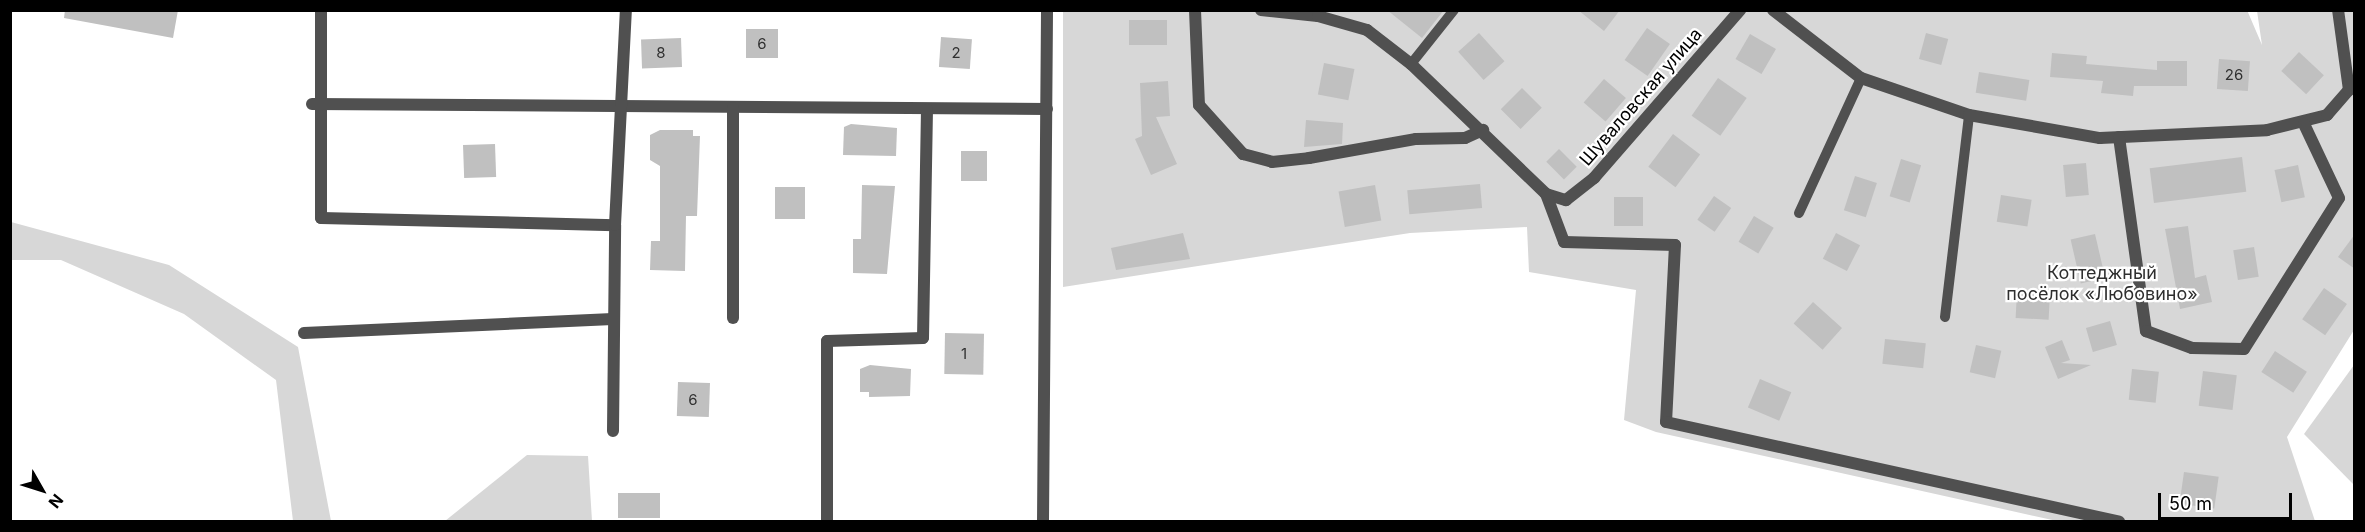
<!DOCTYPE html>
<meta charset="utf-8">
<style>
body{margin:0}
#map{position:relative;width:2365px;height:532px;overflow:hidden;background:#fff;font-family:Inter,sans-serif}
div>[style]{position:absolute}
.green>*{inset:0;background:#d7d7d7}
.building>*{inset:0;background:#c0c0c0;transform-origin:0 0}
.service>*{height:10px;margin:-5px;padding:0 5px;transform-origin:5px;border-radius:5px;background:#505050}
.minor>*{height:12px;margin:-6px;padding:0 6px;transform-origin:6px;border-radius:6px;background:#505050}
span{translate:-50% -50%;white-space:nowrap;text-align:center;line-height:1.15;-webkit-text-stroke:4.5px #fff;paint-order:stroke}
.number-label{font-size:15px;color:#303030}
.number-label span{-webkit-text-stroke-width:0}
.street-label{font-size:18px;color:#000}
.park-label{font-size:18px;color:#2e2e2e}
.frame{position:absolute;inset:0;border:12px solid #000;pointer-events:none}
.north{position:absolute;left:12px;top:460px;width:60px;height:60px;-webkit-text-stroke:4px #fff;paint-order:stroke;rotate:129deg;font-size:16px;font-weight:700;line-height:24px;text-align:center;color:#000}
.north::after{content:'';display:block;margin:auto;width:21px;height:27px;background:#000;clip-path:polygon(50% 0,100% 100%,50% 72%,0 100%)}
.scale{position:absolute;left:2158px;top:493px;width:134px;height:27px;box-sizing:border-box;border:3px solid #000;border-top:0;padding-left:8px;font-size:18px;line-height:21px;white-space:nowrap;color:#000;-webkit-text-stroke:4px #fff;paint-order:stroke}
</style>
<div id="map">
<div class="green">
<div style="clip-path:polygon(2247px 10px,2262px 45px,2257px 11px,2354px 11px,2354px 330px,2287px 437px,2315px 521px,2057px 521px,1656px 432px,1624px 420px,1636px 290px,1529px 272px,1527px 227px,1410px 233px,1063px 287px,1063px 11px)"></div>
<div style="clip-path:polygon(11px 222px,169px 265px,298px 347px,331px 521px,293px 521px,276px 380px,184px 314px,61px 260px,11px 260px)"></div>
<div style="clip-path:polygon(2354px 365px,2354px 485px,2304px 434px)"></div>
<div style="clip-path:polygon(527px 455px,588px 456px,592px 521px,445px 521px)"></div>
</div>
<div class="building">
<div style="clip-path:polygon(65px 10px,178px 10px,173px 38px,64px 18px)"></div>
<div style="clip-path:polygon(1387px 10px,1444px 10px,1422px 38px)"></div>
<div style="clip-path:polygon(1578px 10px,1620px 10px,1604px 31px)"></div>
<div style="left:1129px;top:20px;width:38px;height:25px"></div>
<div style="left:1647px;top:28px;width:28px;height:39px;rotate:35deg"></div>
<div style="left:746px;top:29px;width:32px;height:29px"></div>
<div style="left:1479px;top:33px;width:38px;height:28px;rotate:48deg"></div>
<div style="left:1926px;top:33px;width:23px;height:27px;rotate:15deg"></div>
<div style="left:1750px;top:34px;width:30px;height:29px;rotate:30deg"></div>
<div style="left:941px;top:37px;width:31px;height:30px;rotate:4deg"></div>
<div style="left:681px;top:38px;width:29px;height:40px;rotate:88deg"></div>
<div style="left:2299px;top:52px;width:34px;height:26px;rotate:43deg"></div>
<div style="clip-path:polygon(2052px 53px,2087px 56px,2086px 64px,2157px 70px,2157px 61px,2187px 61px,2187px 86px,2134px 86px,2133px 96px,2101px 93px,2103px 81px,2050px 77px)"></div>
<div style="left:2219px;top:59px;width:31px;height:30px;rotate:4deg"></div>
<div style="left:1324px;top:63px;width:31px;height:32px;rotate:11deg"></div>
<div style="left:1979px;top:72px;width:51px;height:21px;rotate:9deg"></div>
<div style="left:1718px;top:78px;width:35px;height:46px;rotate:35deg"></div>
<div style="left:1604px;top:79px;width:29px;height:31px;rotate:41deg"></div>
<div style="clip-path:polygon(1168px 81px,1170px 116px,1156px 117px,1177px 164px,1151px 175px,1135px 139px,1142px 136px,1140px 83px)"></div>
<div style="left:1522px;top:88px;width:28px;height:30px;rotate:45deg"></div>
<div style="clip-path:polygon(1306px 120px,1343px 123px,1342px 144px,1304px 147px)"></div>
<div style="clip-path:polygon(851px 124px,897px 128px,896px 156px,843px 155px,844px 127px)"></div>
<div style="clip-path:polygon(660px 130px,693px 130px,693px 136px,700px 136px,697px 216px,686px 216px,685px 271px,650px 270px,651px 241px,660px 241px,660px 166px,650px 160px,650px 135px)"></div>
<div style="left:1673px;top:134px;width:34px;height:41px;rotate:37deg"></div>
<div style="left:495px;top:144px;width:33px;height:32px;rotate:88deg"></div>
<div style="left:1559px;top:149px;width:25px;height:18px;rotate:45deg"></div>
<div style="left:961px;top:151px;width:26px;height:30px"></div>
<div style="left:2242px;top:157px;width:35px;height:93px;rotate:83deg"></div>
<div style="left:1901px;top:159px;width:21px;height:39px;rotate:17deg"></div>
<div style="left:2086px;top:163px;width:32px;height:23px;rotate:85deg"></div>
<div style="left:2298px;top:165px;width:33px;height:24px;rotate:78deg"></div>
<div style="left:1855px;top:176px;width:23px;height:36px;rotate:18deg"></div>
<div style="left:1480px;top:184px;width:24px;height:73px;rotate:85deg"></div>
<div style="clip-path:polygon(862px 185px,895px 186px,887px 274px,853px 273px,853px 239px,861px 239px)"></div>
<div style="left:1375px;top:185px;width:36px;height:37px;rotate:80deg"></div>
<div style="left:775px;top:187px;width:30px;height:32px"></div>
<div style="left:2001px;top:195px;width:31px;height:27px;rotate:9deg"></div>
<div style="left:1714px;top:196px;width:21px;height:29px;rotate:35deg"></div>
<div style="left:1643px;top:197px;width:29px;height:29px;rotate:90deg"></div>
<div style="left:1754px;top:216px;width:23px;height:30px;rotate:31deg"></div>
<div style="clip-path:polygon(2188px 226px,2195px 278px,2206px 275px,2212px 302px,2180px 309px,2165px 229px)"></div>
<div style="clip-path:polygon(1183px 233px,1190px 259px,1116px 270px,1111px 248px)"></div>
<div style="left:1836px;top:233px;width:27px;height:29px;rotate:27deg"></div>
<div style="left:2095px;top:234px;width:45px;height:25px;rotate:77deg"></div>
<div style="clip-path:polygon(2355px 234px,2355px 269px,2338px 257px)"></div>
<div style="left:2254px;top:247px;width:30px;height:21px;rotate:81deg"></div>
<div style="left:2324px;top:288px;width:28px;height:38px;rotate:35deg"></div>
<div style="left:2017px;top:292px;width:33px;height:26px;rotate:3deg"></div>
<div style="left:1813px;top:302px;width:39px;height:29px;rotate:42deg"></div>
<div style="left:2110px;top:321px;width:25px;height:25px;rotate:74deg"></div>
<div style="left:945px;top:333px;width:39px;height:41px;rotate:1deg"></div>
<div style="left:1885px;top:339px;width:41px;height:25px;rotate:6deg"></div>
<div style="clip-path:polygon(2062px 340px,2070px 360px,2061px 363px,2091px 365px,2058px 379px,2045px 347px)"></div>
<div style="left:1976px;top:345px;width:26px;height:28px;rotate:13deg"></div>
<div style="left:2275px;top:351px;width:38px;height:25px;rotate:33deg"></div>
<div style="clip-path:polygon(870px 365px,911px 369px,910px 396px,869px 397px,869px 392px,860px 392px,860px 369px)"></div>
<div style="left:2132px;top:369px;width:27px;height:31px;rotate:6deg"></div>
<div style="left:2203px;top:371px;width:34px;height:35px;rotate:7deg"></div>
<div style="left:1760px;top:379px;width:34px;height:31px;rotate:23deg"></div>
<div style="left:678px;top:382px;width:32px;height:34px;rotate:2deg"></div>
<div style="left:2184px;top:472px;width:35px;height:32px;rotate:8deg"></div>
<div style="left:660px;top:493px;width:25px;height:42px;rotate:90deg"></div>
</div>
<div class="service">
<div style="left:1411px;top:64px;width:69px;rotate:-51.5deg"></div>
<div style="left:1799px;top:213px;width:149px;rotate:-65.3deg"></div>
<div style="left:1945px;top:317px;width:203px;rotate:-83.2deg"></div>
</div>
<div class="minor">
<div style="left:321px;top:10px;width:208px;rotate:90deg"></div>
<div style="left:321px;top:218px;width:294px;rotate:1.4deg"></div>
<div style="left:1195px;top:10px;width:95px;rotate:87.6deg"></div>
<div style="left:1199px;top:105px;width:66px;rotate:48.1deg"></div>
<div style="left:1243px;top:154px;width:30px;rotate:15deg"></div>
<div style="left:1272px;top:162px;width:37px;rotate:-6deg"></div>
<div style="left:1309px;top:158px;width:109px;rotate:-10.1deg"></div>
<div style="left:1416px;top:139px;width:49px;rotate:-1.2deg"></div>
<div style="left:1465px;top:138px;width:20px;rotate:-24deg"></div>
<div style="left:1261px;top:10px;width:57px;rotate:6deg"></div>
<div style="left:1318px;top:16px;width:51px;rotate:15.9deg"></div>
<div style="left:1367px;top:30px;width:56px;rotate:37.7deg"></div>
<div style="left:1411px;top:64px;width:187px;rotate:43.9deg"></div>
<div style="left:1546px;top:194px;width:21px;rotate:17deg"></div>
<div style="left:1566px;top:200px;width:36px;rotate:-38deg"></div>
<div style="left:1594px;top:178px;width:223px;rotate:-49deg"></div>
<div style="left:1773px;top:10px;width:111px;rotate:37.7deg"></div>
<div style="left:1861px;top:78px;width:114px;rotate:18.9deg"></div>
<div style="left:1969px;top:115px;width:133px;rotate:10deg"></div>
<div style="left:2100px;top:138px;width:167px;rotate:-2.7deg"></div>
<div style="left:2267px;top:130px;width:62px;rotate:-14deg"></div>
<div style="left:2327px;top:115px;width:33px;rotate:-49deg"></div>
<div style="left:2349px;top:90px;width:81px;rotate:-97.8deg"></div>
<div style="left:312px;top:104px;width:735px;rotate:0.39deg"></div>
<div style="left:733px;top:108px;width:210px;rotate:90deg"></div>
<div style="left:2119px;top:137px;width:196px;rotate:82.1deg"></div>
<div style="left:2146px;top:331px;width:49px;rotate:20.3deg"></div>
<div style="left:2192px;top:348px;width:52px;rotate:1.1deg"></div>
<div style="left:2244px;top:349px;width:178px;rotate:-57.8deg"></div>
<div style="left:2339px;top:198px;width:82px;rotate:-115.3deg"></div>
<div style="left:1546px;top:194px;width:51px;rotate:69.4deg"></div>
<div style="left:1564px;top:242px;width:111px;rotate:1.5deg"></div>
<div style="left:1675px;top:245px;width:177px;rotate:92.9deg"></div>
<div style="left:1666px;top:422px;width:464px;rotate:12.4deg"></div>
<div style="left:304px;top:333px;width:309px;rotate:-2.6deg"></div>
<div style="left:613px;top:431px;width:206px;rotate:-89.4deg"></div>
<div style="left:615px;top:225px;width:215px;rotate:-87.1deg"></div>
<div style="left:827px;top:522px;width:181px;rotate:-90deg"></div>
<div style="left:827px;top:341px;width:96px;rotate:-1.8deg"></div>
<div style="left:923px;top:338px;width:228px;rotate:-89deg"></div>
<div style="left:1043px;top:522px;width:512px;rotate:-89.55deg"></div>
</div>
<div class="number-label">
<span style="left:762px;top:44px">6</span>
<span style="left:661px;top:53px">8</span>
<span style="left:956px;top:53px">2</span>
<span style="left:2234px;top:75px">26</span>
<span style="left:964px;top:354px">1</span>
<span style="left:693px;top:400px">6</span>
</div>
<div class="street-label">
<span style="left:1641px;top:97px;rotate:-49deg">Шуваловская улица</span>
</div>
<div class="park-label">
<span style="left:2102px;top:284px">Коттеджный<br>посёлок «Любовино»</span>
</div>
<div class="frame"></div>
<div class="north">N</div>
<div class="scale">50 m</div>
</div>
